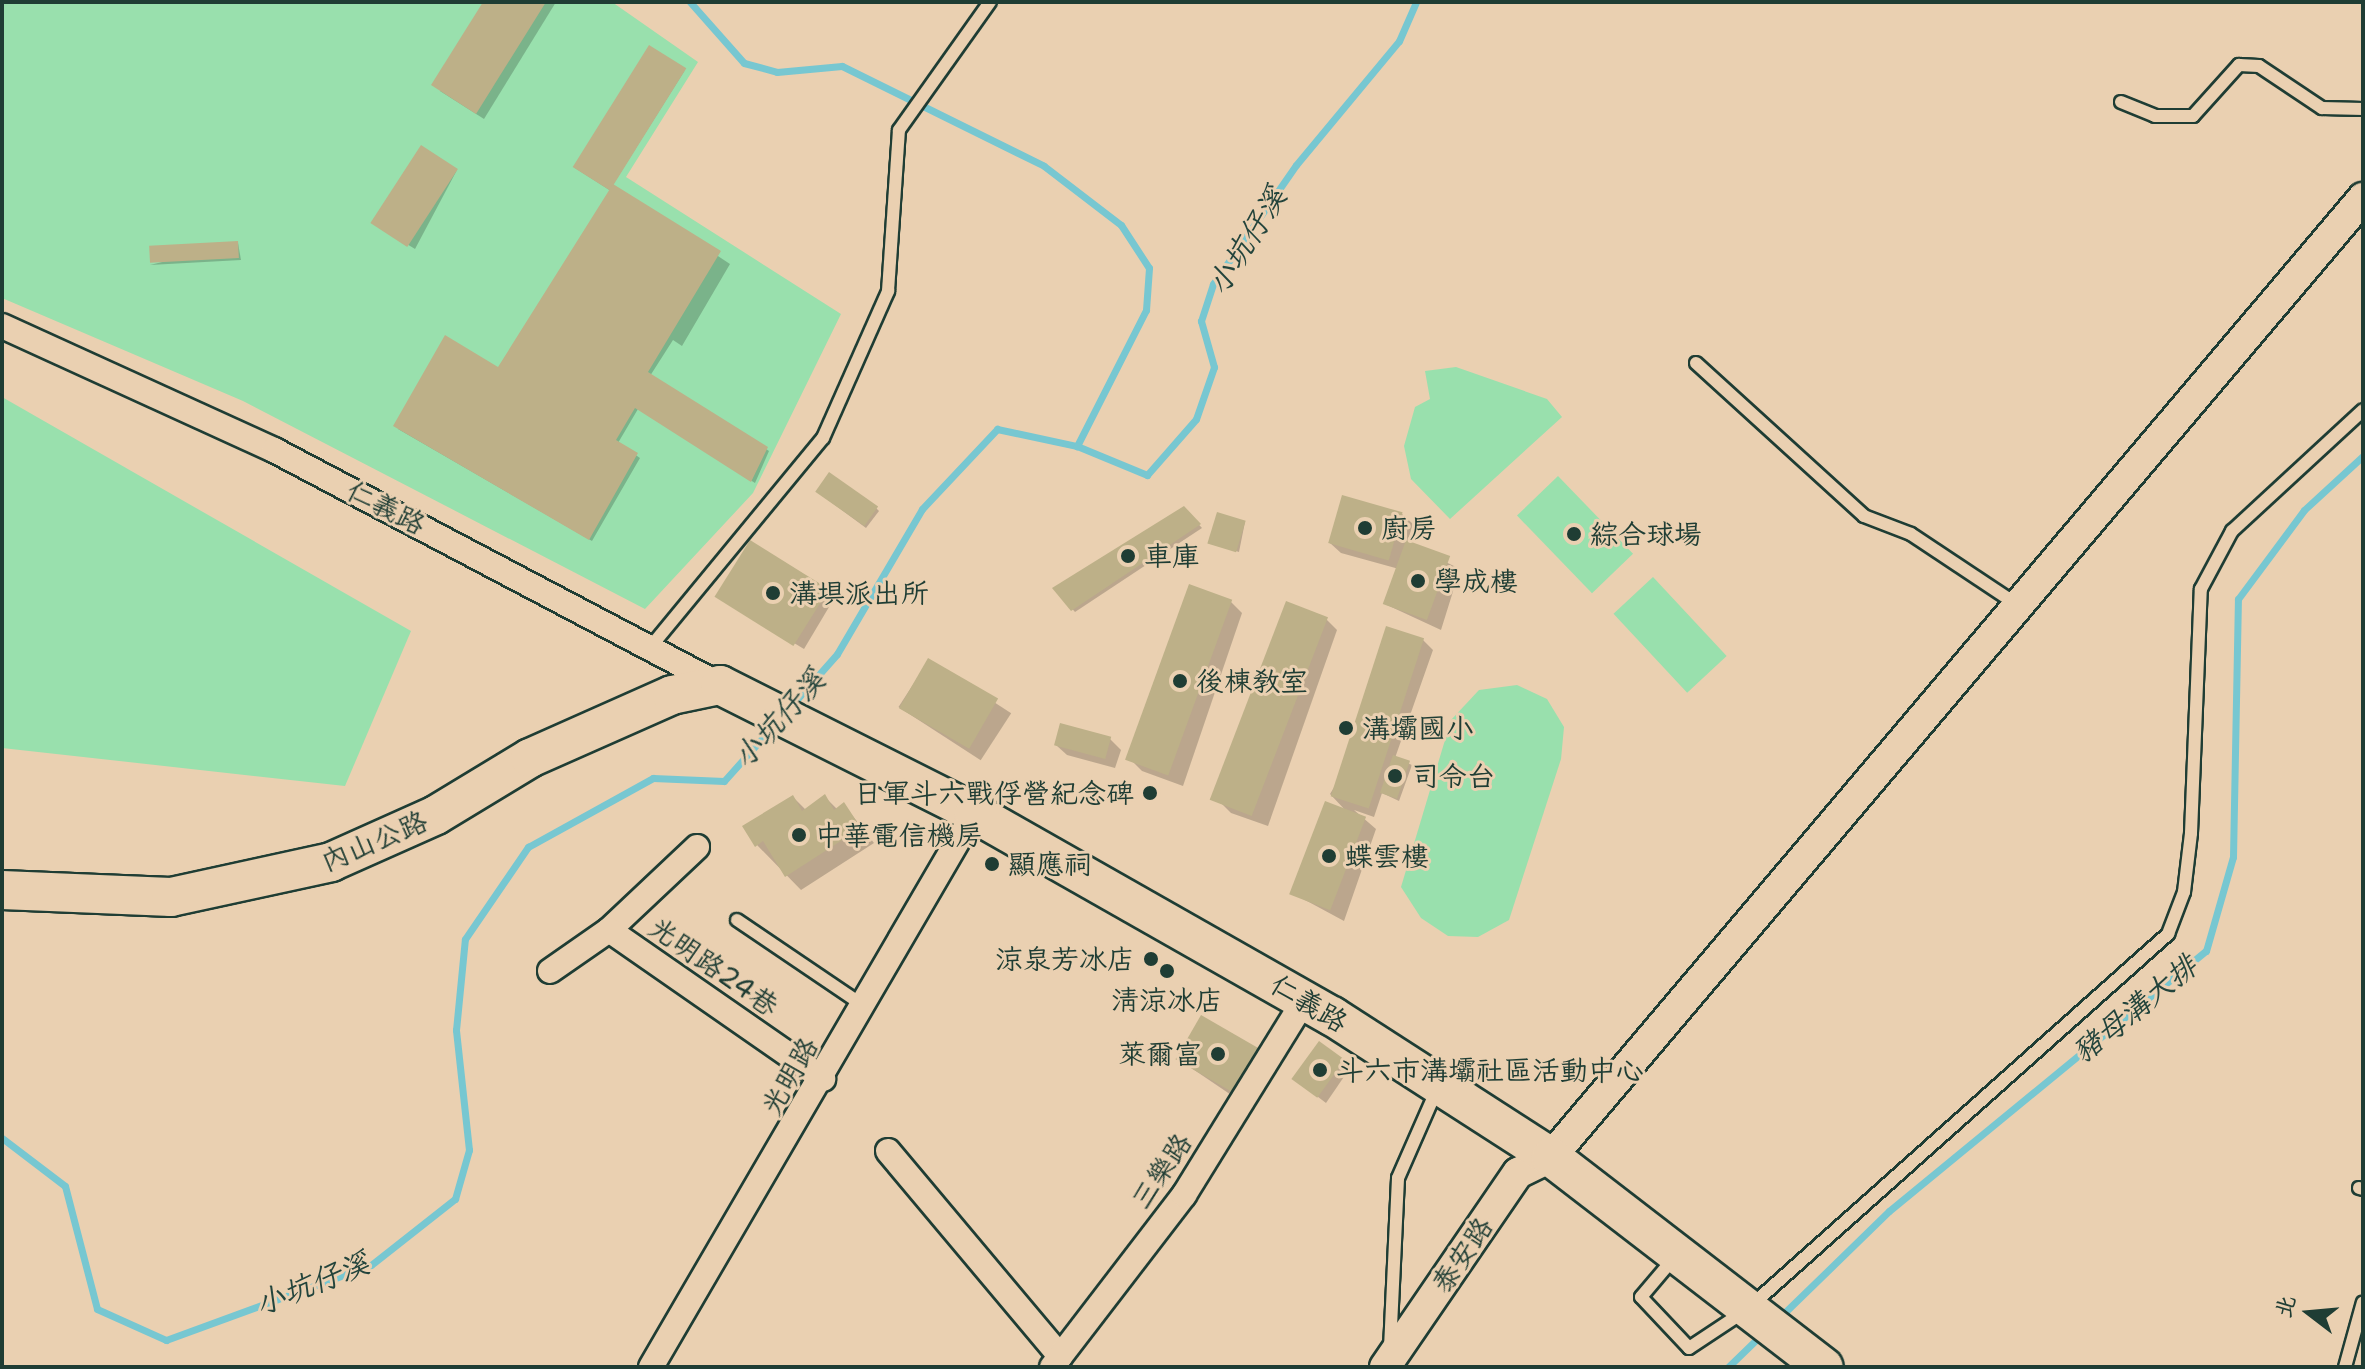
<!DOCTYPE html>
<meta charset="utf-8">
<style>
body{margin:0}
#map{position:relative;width:2365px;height:1369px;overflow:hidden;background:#ead0b1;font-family:"Shantell Sans","LXGW WenKai TC",sans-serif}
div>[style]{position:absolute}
.green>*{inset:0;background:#99e0ad;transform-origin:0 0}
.shadow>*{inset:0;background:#0003;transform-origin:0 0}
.stream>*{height:7px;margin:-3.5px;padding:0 3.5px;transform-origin:3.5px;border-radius:3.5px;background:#77c7d1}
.building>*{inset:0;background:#bdb088;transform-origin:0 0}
.roads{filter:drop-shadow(2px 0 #1f3d34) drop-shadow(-2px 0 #1f3d34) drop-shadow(0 2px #1f3d34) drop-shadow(0 -2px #1f3d34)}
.service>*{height:12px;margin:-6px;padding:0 6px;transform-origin:6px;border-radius:6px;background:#ead0b1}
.minor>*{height:24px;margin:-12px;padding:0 12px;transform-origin:12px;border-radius:12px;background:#ead0b1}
.tertiary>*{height:30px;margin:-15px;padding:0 15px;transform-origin:15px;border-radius:15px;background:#ead0b1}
.primary>*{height:38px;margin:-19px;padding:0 19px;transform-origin:19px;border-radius:19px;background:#ead0b1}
.dots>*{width:22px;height:22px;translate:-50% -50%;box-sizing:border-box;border:4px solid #ead0b1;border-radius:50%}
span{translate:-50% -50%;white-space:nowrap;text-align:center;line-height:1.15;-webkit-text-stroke:6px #ead0b1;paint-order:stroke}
.street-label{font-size:28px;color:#1f3d34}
.poi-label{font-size:28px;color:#1f3d34}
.left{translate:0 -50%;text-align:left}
.right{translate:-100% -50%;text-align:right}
.water-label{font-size:30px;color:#23443c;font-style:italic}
.frame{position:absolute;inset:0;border:4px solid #1f3d34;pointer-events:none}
.north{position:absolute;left:2269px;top:1273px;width:80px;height:80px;-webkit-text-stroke:6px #ead0b1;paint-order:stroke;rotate:286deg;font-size:22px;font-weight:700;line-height:32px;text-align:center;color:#1f3d34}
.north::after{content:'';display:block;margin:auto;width:28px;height:36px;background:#1f3d34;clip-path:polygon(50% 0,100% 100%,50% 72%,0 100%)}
</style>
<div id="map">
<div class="green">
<div style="clip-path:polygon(2px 2px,612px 2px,698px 62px,626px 177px,841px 314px,753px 493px,645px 609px,243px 401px,2px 298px)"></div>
<div style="clip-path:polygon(1456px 367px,1547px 399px,1562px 417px,1450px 519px,1411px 479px,1404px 446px,1415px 407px,1430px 399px,1425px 371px)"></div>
<div style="clip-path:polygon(2px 397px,411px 631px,345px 786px,2px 748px)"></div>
<div style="left:1558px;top:476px;width:108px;height:57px;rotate:46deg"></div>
<div style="left:1653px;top:577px;width:108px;height:54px;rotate:47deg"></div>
<div style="clip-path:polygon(1517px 685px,1547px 699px,1564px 727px,1561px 759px,1509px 920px,1478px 937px,1448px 936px,1421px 918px,1401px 887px,1451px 720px,1479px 690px)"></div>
</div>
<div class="shadow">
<div style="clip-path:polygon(485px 2px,556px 2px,484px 119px,440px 91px)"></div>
<div style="clip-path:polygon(685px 70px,612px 186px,730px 264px,682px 346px,673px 340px,650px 376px,769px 451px,755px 483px,638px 409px,618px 443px,640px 458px,592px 541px,398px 429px,498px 370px,611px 191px,575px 168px)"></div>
<div style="clip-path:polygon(457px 170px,415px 249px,379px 227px)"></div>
<div style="clip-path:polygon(238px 243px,241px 260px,150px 265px)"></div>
<div style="clip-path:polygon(820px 494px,876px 508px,879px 511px,866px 528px)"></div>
<div style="clip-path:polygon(1184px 508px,1202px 528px,1075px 612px,1055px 589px)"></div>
<div style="clip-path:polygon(1402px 514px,1413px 524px,1407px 543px,1460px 569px,1441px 630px,1387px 605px,1399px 569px,1341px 553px,1330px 543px)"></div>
<div style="clip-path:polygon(1245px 522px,1239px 552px,1208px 542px)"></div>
<div style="clip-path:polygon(828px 590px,835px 597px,804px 649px,719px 598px)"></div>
<div style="clip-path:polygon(1231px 602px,1242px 613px,1183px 786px,1142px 771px,1131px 760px)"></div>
<div style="clip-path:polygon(1326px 619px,1337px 630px,1268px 826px,1231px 813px,1220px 802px)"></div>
<div style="clip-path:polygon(1423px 640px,1433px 650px,1395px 758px,1412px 765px,1399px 801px,1382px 793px,1374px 817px,1354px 810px,1376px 829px,1344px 921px,1294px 894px,1347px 812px,1330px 794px)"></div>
<div style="left:929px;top:660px;width:98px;height:56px;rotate:33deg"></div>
<div style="clip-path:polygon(1110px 739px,1121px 750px,1115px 768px,1067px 755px,1056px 745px)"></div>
<div style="clip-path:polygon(793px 797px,806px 810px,825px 797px,838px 810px,844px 805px,874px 843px,801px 890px,757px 845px)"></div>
<div style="clip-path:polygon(1178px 1059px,1271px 1061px,1246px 1105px)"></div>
<div style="clip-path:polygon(1344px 1061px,1350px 1068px,1326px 1103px,1305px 1087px)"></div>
</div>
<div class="stream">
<div style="left:690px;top:2px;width:81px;rotate:48.5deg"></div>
<div style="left:744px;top:63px;width:34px;rotate:15deg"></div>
<div style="left:777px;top:72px;width:65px;rotate:-5.3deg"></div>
<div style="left:842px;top:66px;width:225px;rotate:26.3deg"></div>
<div style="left:1044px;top:166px;width:97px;rotate:37.5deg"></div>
<div style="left:1121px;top:225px;width:51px;rotate:56.9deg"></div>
<div style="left:1149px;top:268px;width:42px;rotate:94.1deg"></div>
<div style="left:1146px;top:310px;width:153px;rotate:116.9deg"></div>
<div style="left:791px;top:706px;width:69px;rotate:-48.5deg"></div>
<div style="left:837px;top:654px;width:168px;rotate:-59.6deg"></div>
<div style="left:922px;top:509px;width:110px;rotate:-46.8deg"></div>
<div style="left:997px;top:429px;width:82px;rotate:12deg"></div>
<div style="left:1077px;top:446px;width:76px;rotate:22.5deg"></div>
<div style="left:1147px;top:475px;width:74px;rotate:-48.8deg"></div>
<div style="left:1196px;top:419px;width:55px;rotate:-70.9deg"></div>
<div style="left:1214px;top:367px;width:48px;rotate:-105.8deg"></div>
<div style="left:1201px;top:321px;width:39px;rotate:-72deg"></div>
<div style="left:1213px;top:284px;width:145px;rotate:-55.1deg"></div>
<div style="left:1296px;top:165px;width:161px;rotate:-50.3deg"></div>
<div style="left:1399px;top:41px;width:43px;rotate:-66.4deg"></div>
<div style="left:2px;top:1138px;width:79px;rotate:37.3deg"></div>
<div style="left:65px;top:1186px;width:127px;rotate:75.4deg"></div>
<div style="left:97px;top:1309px;width:76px;rotate:24.2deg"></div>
<div style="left:166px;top:1340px;width:218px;rotate:-20.1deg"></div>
<div style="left:371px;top:1265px;width:107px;rotate:-38.2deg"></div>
<div style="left:455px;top:1199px;width:51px;rotate:-74.1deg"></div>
<div style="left:469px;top:1150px;width:121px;rotate:-96.2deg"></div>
<div style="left:456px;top:1030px;width:91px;rotate:-84.4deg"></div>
<div style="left:465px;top:939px;width:112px;rotate:-55.6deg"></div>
<div style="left:528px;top:847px;width:143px;rotate:-28.9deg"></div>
<div style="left:653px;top:778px;width:71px;rotate:2.4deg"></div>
<div style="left:724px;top:781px;width:76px;rotate:-48.2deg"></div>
<div style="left:1779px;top:1318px;width:153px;rotate:-44.2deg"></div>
<div style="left:1889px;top:1211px;width:410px;rotate:-39.4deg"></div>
<div style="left:2206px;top:951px;width:98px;rotate:-74deg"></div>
<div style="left:2233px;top:857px;width:258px;rotate:-88.9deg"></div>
<div style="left:2238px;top:599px;width:111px;rotate:-53.4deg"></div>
<div style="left:2304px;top:510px;width:80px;rotate:-42.5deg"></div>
<div style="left:1728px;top:1367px;width:46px;rotate:-44.1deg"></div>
</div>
<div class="building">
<div style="clip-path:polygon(483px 2px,546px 2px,476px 114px,431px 85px)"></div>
<div style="left:649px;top:45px;width:44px;height:144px;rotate:32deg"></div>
<div style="left:421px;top:145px;width:44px;height:93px;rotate:33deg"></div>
<div style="clip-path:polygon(613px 184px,721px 251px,648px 372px,768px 447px,751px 482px,635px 408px,616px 440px,638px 453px,589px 540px,393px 426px,445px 335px,498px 367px)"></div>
<div style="left:238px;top:241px;width:17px;height:89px;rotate:87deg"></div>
<div style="left:829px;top:472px;width:60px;height:24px;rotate:35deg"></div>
<div style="left:1342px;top:495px;width:63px;height:50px;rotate:16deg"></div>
<div style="clip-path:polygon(1184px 506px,1201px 524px,1071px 611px,1052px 588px)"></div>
<div style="left:1217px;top:512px;width:30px;height:33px;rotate:17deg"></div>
<div style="left:750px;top:540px;width:93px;height:67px;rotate:32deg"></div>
<div style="left:1406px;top:540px;width:47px;height:68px;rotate:20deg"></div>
<div style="left:1189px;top:584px;width:46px;height:187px;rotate:20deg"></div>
<div style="left:1286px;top:601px;width:45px;height:213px;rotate:21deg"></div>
<div style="left:1386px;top:626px;width:40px;height:179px;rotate:18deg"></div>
<div style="left:928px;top:658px;width:81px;height:58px;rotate:30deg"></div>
<div style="left:1060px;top:723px;width:53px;height:23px;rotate:15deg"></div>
<div style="left:1393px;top:755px;width:18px;height:40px;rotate:19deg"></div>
<div style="clip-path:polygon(825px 794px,834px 810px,844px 802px,861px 828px,785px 877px,763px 841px,755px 847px,742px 826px,793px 795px,802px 811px)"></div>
<div style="left:1325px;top:801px;width:44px;height:100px;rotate:21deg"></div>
<div style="left:1201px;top:1015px;width:69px;height:51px;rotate:30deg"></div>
<div style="left:1319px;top:1041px;width:32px;height:47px;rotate:36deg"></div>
</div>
<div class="roads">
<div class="service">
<div style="left:2121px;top:102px;width:37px;rotate:22deg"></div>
<div style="left:2155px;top:116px;width:38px"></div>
<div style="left:2193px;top:116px;width:69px;rotate:-48deg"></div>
<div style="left:2239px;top:65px;width:20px;rotate:3deg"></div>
<div style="left:2259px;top:66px;width:76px;rotate:33.7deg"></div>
<div style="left:2322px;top:108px;width:41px;rotate:1.4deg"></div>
<div style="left:1696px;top:363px;width:227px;rotate:42.3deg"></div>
<div style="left:1864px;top:516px;width:50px;rotate:21deg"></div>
<div style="left:1911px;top:534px;width:128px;rotate:33.6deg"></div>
<div style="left:653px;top:644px;width:267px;rotate:-50.5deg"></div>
<div style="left:823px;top:438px;width:161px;rotate:-66.1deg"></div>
<div style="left:888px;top:291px;width:161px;rotate:-86.1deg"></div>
<div style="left:899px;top:130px;width:157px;rotate:-54.6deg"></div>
<div style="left:737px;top:920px;width:153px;rotate:34.1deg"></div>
<div style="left:2359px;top:1188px;width:4px;rotate:14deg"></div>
<div style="left:1674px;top:1258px;width:51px;rotate:130.2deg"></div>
<div style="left:1641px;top:1297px;width:70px;rotate:46.7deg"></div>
<div style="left:1689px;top:1348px;width:67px;rotate:-33.5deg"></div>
<div style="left:1745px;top:1311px;width:567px;rotate:-41.71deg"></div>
<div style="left:2168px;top:934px;width:45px;rotate:-69.1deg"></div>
<div style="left:2184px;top:892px;width:59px;rotate:-83.2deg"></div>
<div style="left:2191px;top:833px;width:244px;rotate:-87.7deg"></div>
<div style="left:2201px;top:589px;width:66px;rotate:-61.9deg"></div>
<div style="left:2232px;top:531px;width:178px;rotate:-42.7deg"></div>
<div style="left:1390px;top:1348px;width:170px;rotate:-87.3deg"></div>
<div style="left:1398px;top:1178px;width:99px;rotate:-66.3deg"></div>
<div style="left:2345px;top:1367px;width:67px;rotate:-74.5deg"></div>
</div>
<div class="minor">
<div style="left:2px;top:326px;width:299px;rotate:24.5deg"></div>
<div style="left:274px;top:450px;width:504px;rotate:27.79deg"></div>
<div style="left:609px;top:930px;width:121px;rotate:-43.3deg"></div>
<div style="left:550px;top:971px;width:72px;rotate:-34.8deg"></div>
<div style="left:609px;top:930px;width:261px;rotate:34.8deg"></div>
<div style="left:888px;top:1151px;width:268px;rotate:50deg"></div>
<div style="left:651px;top:1367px;width:641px;rotate:-59.76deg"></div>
<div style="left:1052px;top:1367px;width:217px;rotate:-52.5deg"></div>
<div style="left:1184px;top:1195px;width:230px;rotate:-58.3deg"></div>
</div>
<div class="tertiary">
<div style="left:1385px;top:1367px;width:235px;rotate:-55.6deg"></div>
<div style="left:1518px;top:1173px;width:37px;rotate:-26deg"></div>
<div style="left:1551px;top:1157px;width:1257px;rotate:-49.74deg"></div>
</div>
<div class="primary">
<div style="left:2px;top:890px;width:169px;rotate:2.4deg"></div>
<div style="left:171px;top:897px;width:164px;rotate:-12.3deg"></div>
<div style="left:331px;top:862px;width:115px;rotate:-24.1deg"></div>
<div style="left:436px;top:815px;width:110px;rotate:-31.2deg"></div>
<div style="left:530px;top:758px;width:155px;rotate:-23.9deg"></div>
<div style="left:672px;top:695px;width:49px;rotate:-11.8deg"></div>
<div style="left:720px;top:685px;width:284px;rotate:26.7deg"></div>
<div style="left:974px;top:813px;width:412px;rotate:29.6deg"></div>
<div style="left:1332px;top:1016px;width:260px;rotate:32.8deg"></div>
<div style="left:1551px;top:1157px;width:344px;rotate:37.6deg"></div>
</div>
</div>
<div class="dots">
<div style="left:1365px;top:528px;background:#1f3d34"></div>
<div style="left:1574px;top:534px;background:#1f3d34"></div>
<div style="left:1128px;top:556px;background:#1f3d34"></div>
<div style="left:1418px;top:581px;background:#1f3d34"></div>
<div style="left:773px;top:593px;background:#1f3d34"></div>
<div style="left:1180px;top:681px;background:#1f3d34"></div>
<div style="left:1346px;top:728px;background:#1f3d34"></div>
<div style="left:1395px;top:776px;background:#1f3d34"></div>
<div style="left:1150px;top:793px;background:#1f3d34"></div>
<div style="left:799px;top:835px;background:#1f3d34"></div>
<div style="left:1329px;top:856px;background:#1f3d34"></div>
<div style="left:992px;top:864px;background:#1f3d34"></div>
<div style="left:1151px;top:959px;background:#1f3d34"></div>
<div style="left:1167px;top:971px;background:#1f3d34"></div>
<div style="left:1218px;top:1054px;background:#1f3d34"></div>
<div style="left:1320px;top:1070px;background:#1f3d34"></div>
</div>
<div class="street-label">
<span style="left:386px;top:507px;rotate:27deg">仁義路</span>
<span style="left:374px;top:841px;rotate:-23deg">內山公路</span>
<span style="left:714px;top:966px;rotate:35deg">光明路24巷</span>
<span style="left:1309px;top:1003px;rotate:31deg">仁義路</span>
<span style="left:789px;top:1076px;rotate:-60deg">光明路</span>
<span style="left:1161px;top:1171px;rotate:-56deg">三樂路</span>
<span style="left:1462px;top:1255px;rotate:-56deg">泰安路</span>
</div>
<div class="poi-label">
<span class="left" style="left:1381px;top:528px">廚房</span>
<span class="left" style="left:1590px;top:534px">綜合球場</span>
<span class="left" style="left:1144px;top:556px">車庫</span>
<span class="left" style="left:1434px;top:581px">學成樓</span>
<span class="left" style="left:789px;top:593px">溝埧派出所</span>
<span class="left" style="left:1196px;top:681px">後棟教室</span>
<span class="left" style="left:1362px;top:728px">溝壩國小</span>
<span class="left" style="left:1411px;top:776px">司令台</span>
<span class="right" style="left:1134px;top:793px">日軍斗六戰俘營紀念碑</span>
<span class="left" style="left:815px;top:835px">中華電信機房</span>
<span class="left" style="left:1345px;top:856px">蝶雲樓</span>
<span class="left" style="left:1008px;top:864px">顯應祠</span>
<span class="right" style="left:1135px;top:959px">涼泉芳冰店</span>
<span style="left:1167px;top:1000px">清涼冰店</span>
<span class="right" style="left:1202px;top:1054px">萊爾富</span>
<span class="left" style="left:1336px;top:1070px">斗六市溝壩社區活動中心</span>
</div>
<div class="water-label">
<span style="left:1247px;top:241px;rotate:-58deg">小坑仔溪</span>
<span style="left:779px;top:719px;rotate:-48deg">小坑仔溪</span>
<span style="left:2135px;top:1009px;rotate:-39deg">豬母溝大排</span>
<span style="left:312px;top:1284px;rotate:-22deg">小坑仔溪</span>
</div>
<div class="frame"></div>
<div class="north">北</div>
</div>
